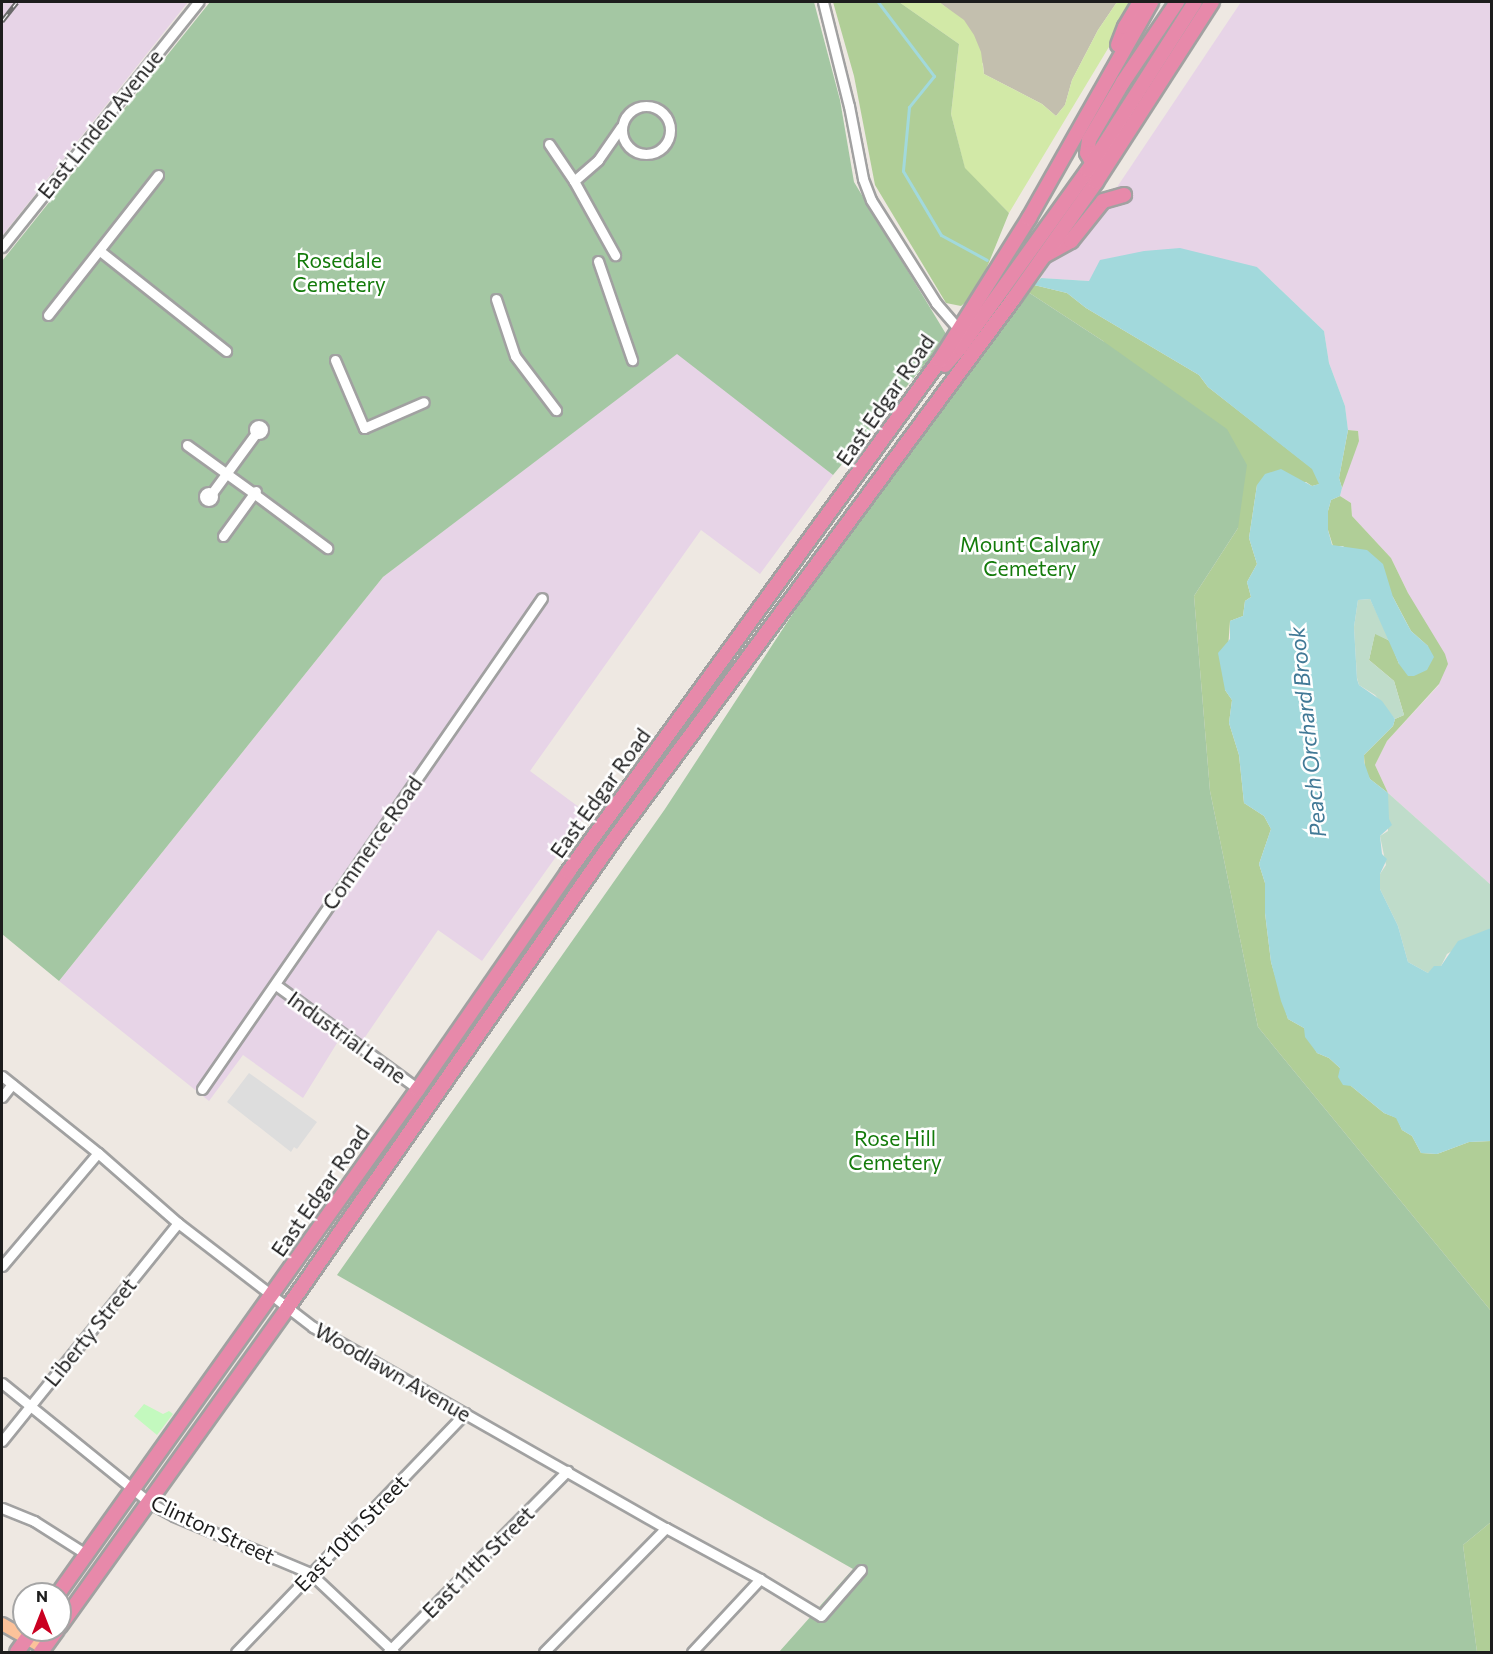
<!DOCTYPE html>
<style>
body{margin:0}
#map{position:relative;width:1493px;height:1654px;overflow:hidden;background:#eee8e2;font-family:Commissioner,sans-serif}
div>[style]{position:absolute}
.industrial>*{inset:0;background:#e7d4e7}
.construction>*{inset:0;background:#c3bfae}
.grass>*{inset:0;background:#d2e9a7}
.forest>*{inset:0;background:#b0ce97}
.wetland>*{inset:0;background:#bfdcca}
.cemetery>*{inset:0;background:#a4c7a3}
.park>*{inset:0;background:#c3f9be}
.parking>*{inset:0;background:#ddd}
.water>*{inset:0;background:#a2d9dc}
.stream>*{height:3px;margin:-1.5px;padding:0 1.5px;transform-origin:1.5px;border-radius:1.5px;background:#a2d9dc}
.roads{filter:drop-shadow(2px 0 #a1a1a1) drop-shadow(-2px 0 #a1a1a1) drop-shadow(0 2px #a1a1a1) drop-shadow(0 -2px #a1a1a1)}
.minor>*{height:9px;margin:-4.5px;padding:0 4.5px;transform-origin:4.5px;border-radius:4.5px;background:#fff}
.minor>.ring{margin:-4.5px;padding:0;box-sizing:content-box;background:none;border:9px solid #fff;border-radius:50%}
.major>*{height:12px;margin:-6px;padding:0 6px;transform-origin:6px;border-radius:6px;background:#fcc29a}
.highway>*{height:14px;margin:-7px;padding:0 7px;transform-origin:7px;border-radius:7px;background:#e789aa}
.rail>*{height:5px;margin-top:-2.5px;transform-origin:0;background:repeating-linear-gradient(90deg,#fff 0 9px,#6b6b6b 0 18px);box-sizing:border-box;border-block:2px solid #6b6b6b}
span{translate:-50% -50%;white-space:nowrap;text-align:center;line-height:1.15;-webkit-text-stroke:5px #fff;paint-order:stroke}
.street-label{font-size:21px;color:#1d1d1d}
.park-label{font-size:21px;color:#147b0b}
.water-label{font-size:22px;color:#417996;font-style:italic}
.frame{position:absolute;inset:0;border:3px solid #1d1d1d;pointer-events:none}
.north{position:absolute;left:12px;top:1582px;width:60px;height:60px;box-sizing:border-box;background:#fff;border:2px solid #a5a5a5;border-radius:50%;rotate:0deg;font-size:16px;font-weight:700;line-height:24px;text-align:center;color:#1d1d1d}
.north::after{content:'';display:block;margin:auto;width:21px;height:27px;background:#ca0021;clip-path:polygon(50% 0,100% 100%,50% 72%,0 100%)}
</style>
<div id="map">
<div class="industrial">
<div style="clip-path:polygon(2px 2px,188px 2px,2px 236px)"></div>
<div style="clip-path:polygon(1241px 2px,1491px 2px,1491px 885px,1388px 793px,1375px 765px,1387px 741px,1439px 685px,1408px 593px,1391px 558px,1352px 516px,1351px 503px,1340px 496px,1348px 466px,1359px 441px,1358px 431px,1348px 430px,1345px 406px,1329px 363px,1324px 331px,1257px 267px,1089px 281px,1041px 278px,1051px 260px,1074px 246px,1099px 214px)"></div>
<div style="clip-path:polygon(677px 353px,833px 475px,760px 574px,701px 530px,530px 771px,587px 813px,482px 961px,438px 930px,359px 1046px,342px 1035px,303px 1098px,243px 1055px,209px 1101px,59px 981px,383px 577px)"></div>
</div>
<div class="construction">
<div style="clip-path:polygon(939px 2px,1117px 2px,1098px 30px,1072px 80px,1065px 105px,1056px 116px,1042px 104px,984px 74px,983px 64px,948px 9px)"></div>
</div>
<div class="grass">
<div style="clip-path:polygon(899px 2px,939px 2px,964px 20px,974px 35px,981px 52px,984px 74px,1042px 104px,1056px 116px,1065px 105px,1072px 80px,1098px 30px,1117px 2px,1136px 2px,1009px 213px,965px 169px,951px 114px,959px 44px)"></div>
</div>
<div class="forest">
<div style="clip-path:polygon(833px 2px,899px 2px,959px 44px,951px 114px,965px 168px,1009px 213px,981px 282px,972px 297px,961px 306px,946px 303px,875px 185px,854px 76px)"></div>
<div style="clip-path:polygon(1034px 285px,1067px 293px,1086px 308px,1199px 375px,1208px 387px,1313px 469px,1320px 484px,1312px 486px,1306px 482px,1257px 485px,1249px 538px,1257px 564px,1247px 582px,1251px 597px,1245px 601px,1243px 616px,1230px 621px,1225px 690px,1232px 700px,1229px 723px,1239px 755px,1244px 803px,1264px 816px,1271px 829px,1259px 864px,1265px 883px,1265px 913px,1271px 962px,1288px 1019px,1304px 1028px,1317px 1053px,1329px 1058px,1341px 1069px,1351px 1086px,1384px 1113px,1397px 1118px,1402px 1130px,1412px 1136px,1421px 1153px,1437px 1154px,1469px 1142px,1491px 1141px,1491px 1311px,1258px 1027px,1210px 791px,1194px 596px,1238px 528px,1103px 341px,1028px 292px)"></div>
<div style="clip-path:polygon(1348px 430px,1358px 431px,1359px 441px,1342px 488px,1339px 478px)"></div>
<div style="clip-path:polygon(1340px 496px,1351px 503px,1352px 516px,1391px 558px,1408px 593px,1445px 654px,1448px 664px,1439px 684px,1387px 741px,1375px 765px,1388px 793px,1370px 779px,1365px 770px,1364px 755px,1393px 726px,1395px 719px,1404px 715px,1394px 681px,1369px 660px,1375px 633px,1390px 641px,1399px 664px,1428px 646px,1411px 631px,1393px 597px,1343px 546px,1333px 546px,1328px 530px,1328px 511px,1331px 500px)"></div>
<div style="clip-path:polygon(1491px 1522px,1491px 1652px,1477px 1652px,1463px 1545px)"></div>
</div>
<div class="wetland">
<div style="clip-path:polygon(1370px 599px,1390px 641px,1375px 634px,1369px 660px,1394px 681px,1404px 715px,1395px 719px,1375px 695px,1359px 685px,1357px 678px,1354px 627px,1358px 600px)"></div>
<div style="clip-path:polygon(1388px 793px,1491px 885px,1491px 928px,1447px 954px,1441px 966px,1428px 973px,1408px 962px,1398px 926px,1380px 889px,1380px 874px,1386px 865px,1380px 836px,1388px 831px)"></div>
</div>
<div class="cemetery">
<div style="clip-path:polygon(210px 2px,814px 2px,840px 100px,854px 182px,946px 334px,942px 344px,833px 475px,677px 354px,383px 577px,59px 981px,2px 934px,2px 261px)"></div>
<div style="clip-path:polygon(1028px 292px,1103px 341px,1227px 429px,1247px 465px,1238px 528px,1194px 596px,1210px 791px,1258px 1027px,1491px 1311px,1491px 1522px,1463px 1545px,1477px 1652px,779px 1652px,853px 1569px,337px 1275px,665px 809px,801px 601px)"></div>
</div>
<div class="park">
<div style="clip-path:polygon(144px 1404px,163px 1414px,169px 1411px,173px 1414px,157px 1435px,134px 1416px)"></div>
</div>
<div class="parking">
<div style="clip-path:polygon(249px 1073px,317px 1122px,297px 1149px,294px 1147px,291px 1152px,227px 1102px)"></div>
</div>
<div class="water">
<div style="clip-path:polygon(1180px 248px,1257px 267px,1324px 331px,1329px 363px,1345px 406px,1348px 430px,1339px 478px,1342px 488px,1340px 496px,1331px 500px,1328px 511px,1328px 530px,1332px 545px,1367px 550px,1383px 564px,1393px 597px,1405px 620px,1411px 631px,1428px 646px,1434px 657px,1427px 670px,1414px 676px,1408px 676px,1399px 664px,1370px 599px,1358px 600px,1354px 627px,1357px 679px,1359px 685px,1382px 701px,1395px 719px,1393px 726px,1364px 755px,1364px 762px,1370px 779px,1388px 793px,1389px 819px,1392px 825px,1380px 836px,1382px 854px,1387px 859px,1380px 874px,1380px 889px,1398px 926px,1408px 962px,1428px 973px,1434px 966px,1441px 966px,1458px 941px,1491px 928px,1491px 1141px,1469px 1142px,1437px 1154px,1421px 1153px,1412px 1136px,1402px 1130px,1396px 1118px,1384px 1113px,1351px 1086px,1343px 1085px,1338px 1077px,1340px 1068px,1329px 1058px,1317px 1053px,1305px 1037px,1304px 1028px,1288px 1019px,1281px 1001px,1271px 962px,1265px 913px,1265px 883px,1259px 864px,1271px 829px,1264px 816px,1244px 803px,1239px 755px,1229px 723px,1232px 700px,1225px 690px,1218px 653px,1230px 639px,1230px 621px,1243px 616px,1245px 601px,1251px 597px,1247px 582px,1257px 564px,1249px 538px,1257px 485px,1265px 474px,1281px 469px,1312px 486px,1319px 484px,1312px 469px,1208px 387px,1199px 375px,1086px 308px,1067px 293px,1034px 285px,1041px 278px,1089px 281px,1100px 260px,1144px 251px)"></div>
</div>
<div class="stream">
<div style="left:878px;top:2px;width:93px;rotate:52.9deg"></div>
<div style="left:934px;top:76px;width:40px;rotate:129deg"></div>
<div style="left:909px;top:107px;width:64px;rotate:95.4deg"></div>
<div style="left:903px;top:171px;width:74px;rotate:59.3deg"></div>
<div style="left:941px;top:235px;width:52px;rotate:28.5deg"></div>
</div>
<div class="roads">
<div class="minor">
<div style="left:823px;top:2px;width:107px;rotate:76deg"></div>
<div style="left:849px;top:106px;width:74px;rotate:79.1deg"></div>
<div style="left:863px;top:179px;width:22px;rotate:69deg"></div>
<div style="left:871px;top:200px;width:122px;rotate:57.7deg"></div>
<div style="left:936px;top:303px;width:37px;rotate:49deg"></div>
<div class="ring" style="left:622px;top:106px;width:39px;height:39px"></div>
<div style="left:549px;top:144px;width:45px;rotate:56deg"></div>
<div style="left:574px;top:181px;width:85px;rotate:61deg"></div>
<div style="left:574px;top:181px;width:32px;rotate:-41deg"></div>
<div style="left:598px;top:160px;width:40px;rotate:-55.1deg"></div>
<div style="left:2px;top:247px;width:314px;rotate:-51.3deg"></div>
<div style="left:100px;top:251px;width:161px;rotate:38.4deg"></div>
<div style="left:598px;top:261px;width:105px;rotate:71deg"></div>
<div style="left:496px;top:299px;width:60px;rotate:71.6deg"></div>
<div style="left:515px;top:356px;width:68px;rotate:52.8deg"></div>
<div style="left:48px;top:315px;width:178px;rotate:-51.8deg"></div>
<div style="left:335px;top:360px;width:74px;rotate:66.9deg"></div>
<div style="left:364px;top:428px;width:65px;rotate:-23.4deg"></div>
<div class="ring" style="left:254.5px;top:425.5px;width:0;height:0"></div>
<div style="left:187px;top:445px;width:80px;rotate:35.9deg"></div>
<div class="ring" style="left:204.5px;top:492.5px;width:0;height:0"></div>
<div style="left:212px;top:493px;width:74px;rotate:-53.7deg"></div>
<div style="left:256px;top:495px;width:89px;rotate:36.7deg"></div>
<div style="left:223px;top:536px;width:49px;rotate:-54.1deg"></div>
<div style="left:252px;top:496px;width:4px;rotate:-90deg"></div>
<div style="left:252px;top:492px;width:4px;rotate:-14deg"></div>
<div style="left:276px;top:985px;width:176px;rotate:36.2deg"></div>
<div style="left:2px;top:1076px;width:123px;rotate:38.7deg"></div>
<div style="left:98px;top:1153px;width:106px;rotate:41.2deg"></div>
<div style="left:178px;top:1223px;width:170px;rotate:37.6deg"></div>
<div style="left:313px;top:1327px;width:406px;rotate:29.7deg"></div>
<div style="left:666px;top:1528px;width:107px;rotate:28.5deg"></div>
<div style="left:760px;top:1579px;width:71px;rotate:31.2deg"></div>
<div style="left:821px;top:1616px;width:61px;rotate:-49deg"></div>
<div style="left:202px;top:1089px;width:597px;rotate:-55.3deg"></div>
<div style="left:2px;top:1097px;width:16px;rotate:-52deg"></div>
<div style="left:2px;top:1266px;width:148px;rotate:-49.7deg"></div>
<div style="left:2px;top:1383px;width:191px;rotate:39deg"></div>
<div style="left:150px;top:1503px;width:27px;rotate:28deg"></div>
<div style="left:174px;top:1516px;width:147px;rotate:22.7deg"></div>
<div style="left:310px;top:1573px;width:115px;rotate:43.2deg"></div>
<div style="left:2px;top:1441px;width:280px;rotate:-51.1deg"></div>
<div style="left:2px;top:1508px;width:35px;rotate:22deg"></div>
<div style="left:34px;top:1521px;width:62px;rotate:32.4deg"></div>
<div style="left:236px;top:1652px;width:331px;rotate:-46.2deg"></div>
<div style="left:388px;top:1652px;width:255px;rotate:-45.3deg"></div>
<div style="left:544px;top:1652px;width:174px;rotate:-45.5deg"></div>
<div style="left:692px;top:1652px;width:100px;rotate:-47deg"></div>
</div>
<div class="major">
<div style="left:2px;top:1624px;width:48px;rotate:29.7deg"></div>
</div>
<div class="highway">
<div style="left:1118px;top:45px;width:19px;rotate:-69deg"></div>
<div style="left:1125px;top:27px;width:29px;rotate:-59deg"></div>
<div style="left:1096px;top:169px;width:18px;rotate:-119deg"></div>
<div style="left:1087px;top:153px;width:13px;rotate:-81deg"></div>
<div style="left:1089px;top:140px;width:67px;rotate:-59.6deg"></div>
<div style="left:1123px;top:82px;width:97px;rotate:-56deg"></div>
<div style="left:1044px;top:256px;width:31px;rotate:-29deg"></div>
<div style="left:1071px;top:241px;width:51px;rotate:-51.3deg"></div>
<div style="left:1103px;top:201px;width:22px;rotate:-16deg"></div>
<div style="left:945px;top:365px;width:23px;rotate:-49deg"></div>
<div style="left:960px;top:348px;width:219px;rotate:-54.3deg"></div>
<div style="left:1088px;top:170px;width:199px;rotate:-57.5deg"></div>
<div style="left:58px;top:1594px;width:620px;rotate:-54.52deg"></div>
<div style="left:418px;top:1089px;width:264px;rotate:-55.3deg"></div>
<div style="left:568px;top:872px;width:633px;rotate:-54deg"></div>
<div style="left:940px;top:360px;width:168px;rotate:-57.9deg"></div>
<div style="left:1029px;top:218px;width:248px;rotate:-60.5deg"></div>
<div style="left:60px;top:1626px;width:392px;rotate:-54.4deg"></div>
<div style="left:288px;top:1307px;width:575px;rotate:-55.12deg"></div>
<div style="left:617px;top:835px;width:668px;rotate:-53.52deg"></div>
<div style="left:1014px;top:298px;width:142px;rotate:-54.7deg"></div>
<div style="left:1096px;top:182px;width:214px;rotate:-57.2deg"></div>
<div style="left:17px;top:1652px;width:27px;rotate:-54deg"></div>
<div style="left:41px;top:1652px;width:27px;rotate:-54deg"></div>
</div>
</div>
<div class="rail">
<div style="left:2px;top:21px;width:24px;rotate:-52deg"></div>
</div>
<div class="street-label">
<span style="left:100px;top:124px;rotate:-51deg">East Linden Avenue</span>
<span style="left:885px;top:400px;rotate:-55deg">East Edgar Road</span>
<span style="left:600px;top:793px;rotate:-54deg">East Edgar Road</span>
<span style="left:372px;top:843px;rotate:-55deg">Commerce Road</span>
<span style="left:347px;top:1037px;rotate:36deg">Industrial Lane</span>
<span style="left:320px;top:1191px;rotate:-55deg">East Edgar Road</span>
<span style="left:90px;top:1332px;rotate:-51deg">Liberty Street</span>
<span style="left:393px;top:1372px;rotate:30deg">Woodlawn Avenue</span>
<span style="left:213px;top:1529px;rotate:25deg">Clinton Street</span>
<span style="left:351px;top:1533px;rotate:-46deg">East 10th Street</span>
<span style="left:478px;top:1562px;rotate:-45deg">East 11th Street</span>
</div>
<div class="park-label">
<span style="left:339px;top:272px">Rosedale<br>Cemetery</span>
<span style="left:1030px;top:556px">Mount Calvary<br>Cemetery</span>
<span style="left:895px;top:1150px">Rose Hill<br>Cemetery</span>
</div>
<div class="water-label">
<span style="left:1307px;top:732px;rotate:-96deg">Peach Orchard Brook</span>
</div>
<div class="frame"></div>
<div class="north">N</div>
</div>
